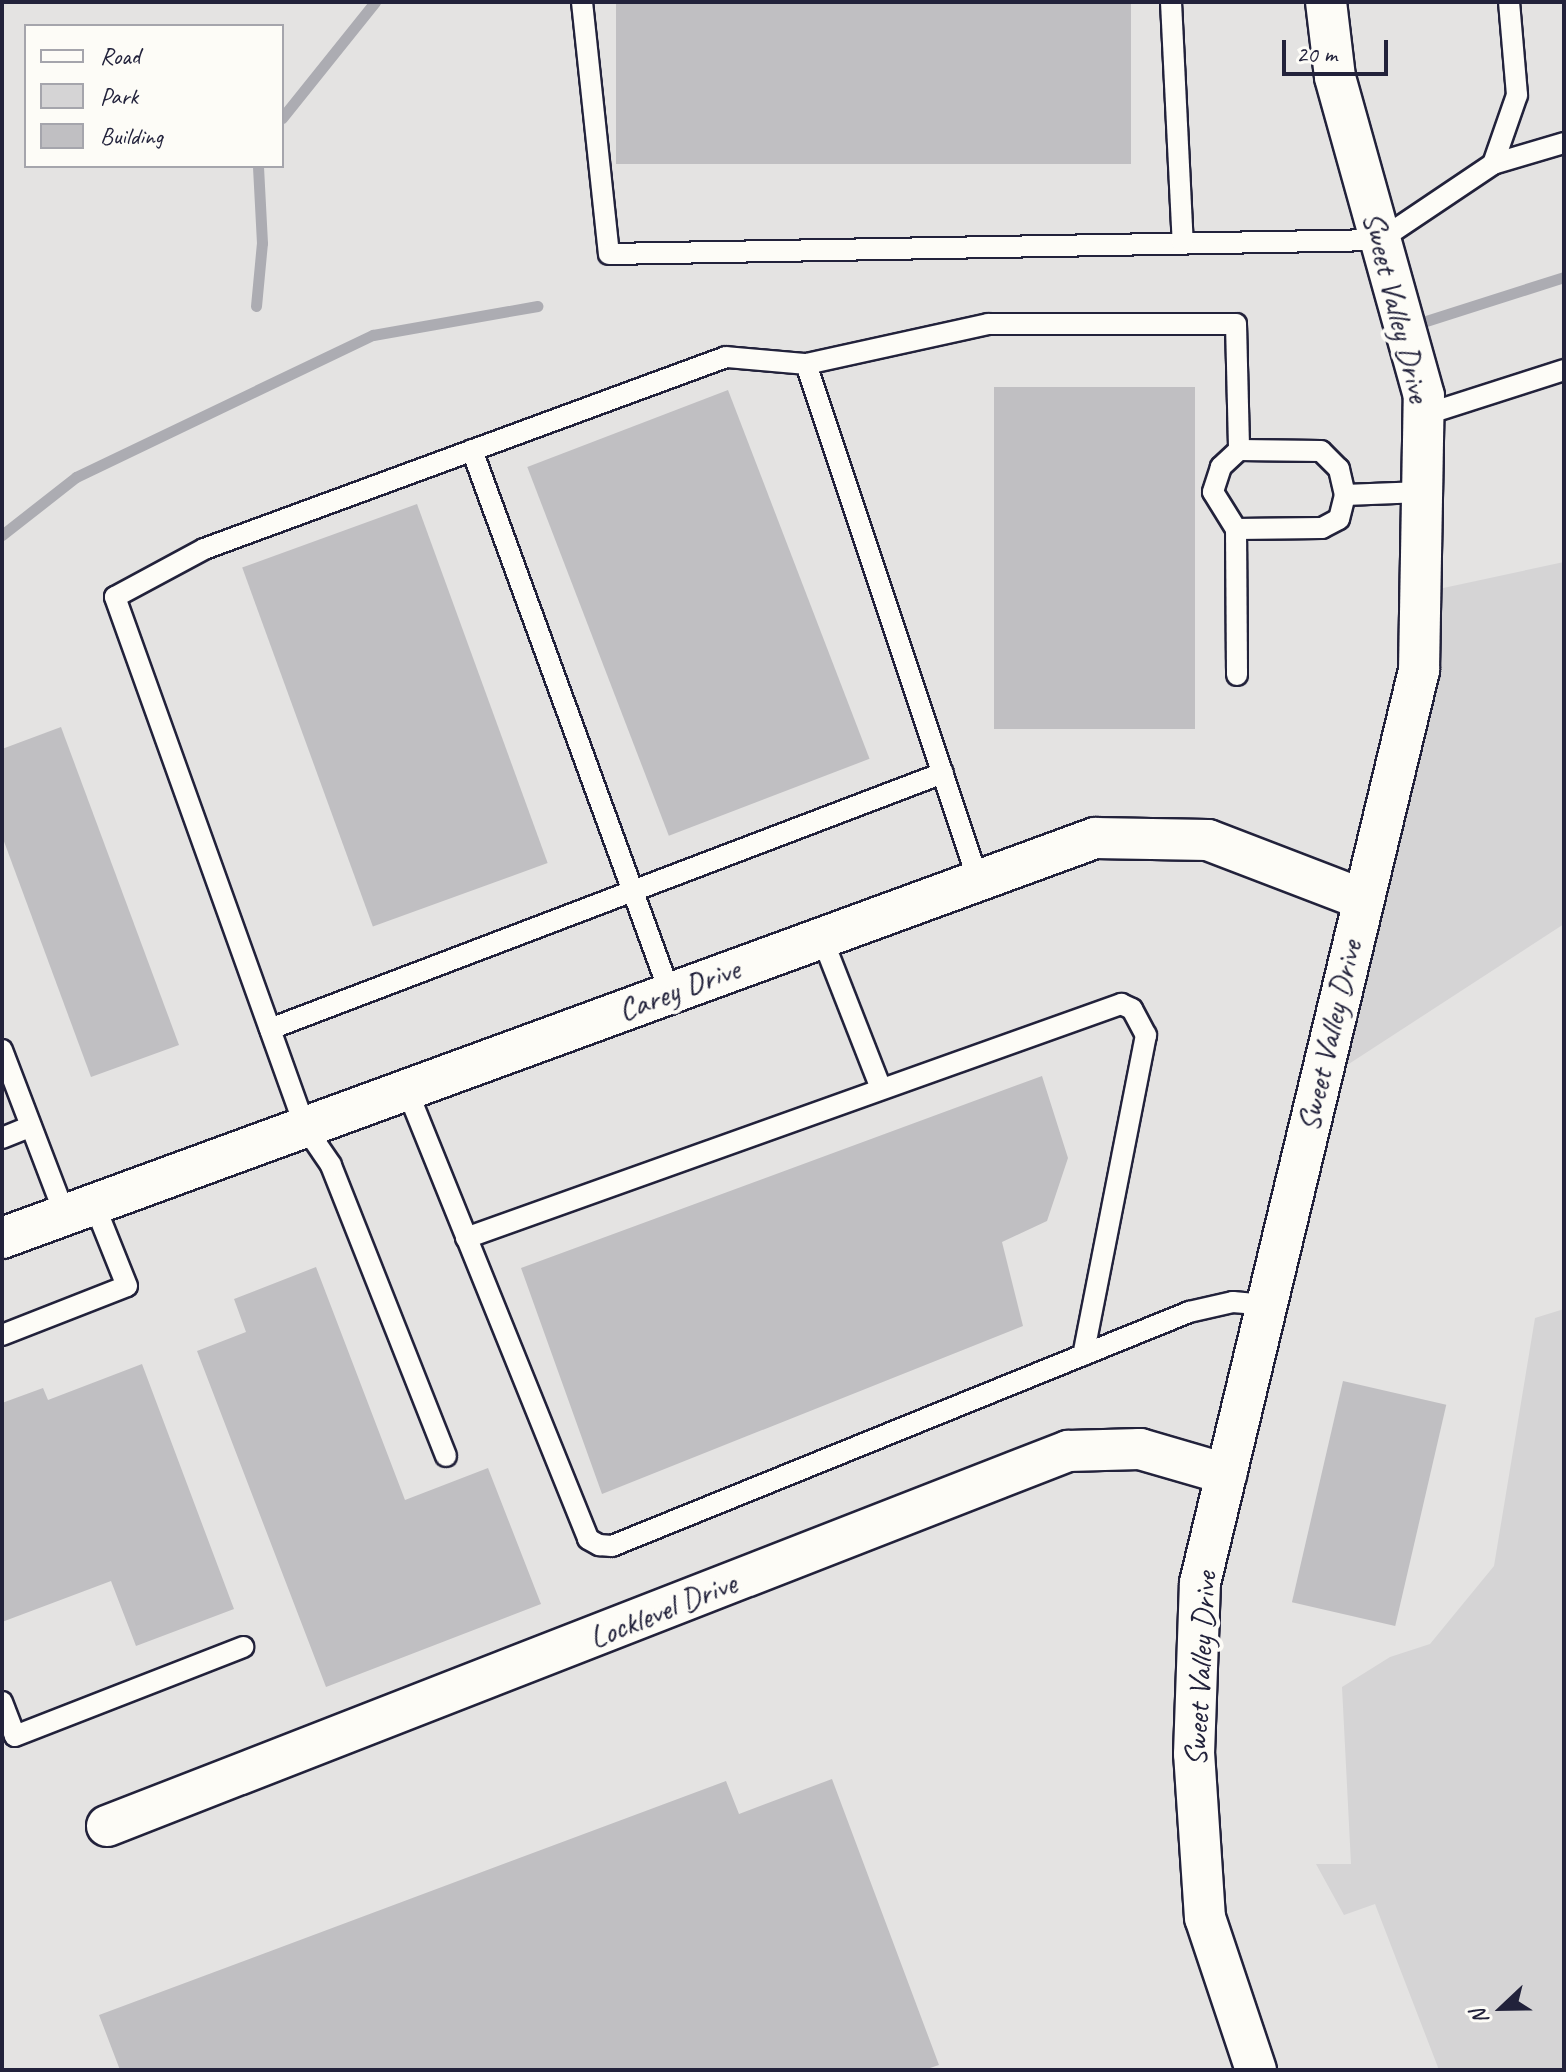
<!DOCTYPE html>
<style>
body{margin:0}
#map{position:relative;width:1566px;height:2072px;overflow:hidden;background:#f4f3ef;font-family:Caveat,sans-serif}
div>[style]{position:absolute}
.built>*{inset:0;background:#e4e3e2}
.green>*{inset:0;background:#d5d4d5}
.stream>*{height:11px;margin:-5.5px;padding:0 5.5px;transform-origin:5.5px;border-radius:5.5px;background:#acacb2}
.building>*{inset:0;background:#c0bfc2;transform-origin:0 0}
.roads{filter:drop-shadow(2px 0 #22223b) drop-shadow(-2px 0 #22223b) drop-shadow(0 2px #22223b) drop-shadow(0 -2px #22223b)}
.service>*{height:20px;margin:-10px;padding:0 10px;transform-origin:10px;border-radius:10px;background:#fdfcf7}
.minor>*{height:40px;margin:-20px;padding:0 20px;transform-origin:20px;border-radius:20px;background:#fdfcf7}
span{translate:-50% -50%;white-space:nowrap;text-align:center;line-height:1.15;-webkit-text-stroke:8px #fdfcf7;paint-order:stroke}
.street-label{font-size:32px;color:#22223b}
.frame{position:absolute;inset:0;border:4px solid #22223b;pointer-events:none}
.legend{position:absolute;left:24px;top:24px;width:260px;height:144px;box-sizing:border-box;background:#fdfcf7;border:2px solid #a5a5ac;margin:0;padding:10px 14px;list-style:none;font-size:24px;color:#22223b}
.legend li{display:flex;align-items:center;gap:16px;height:40px}
.legend b{width:40px;border:2px solid #a5a5ac}
.north{position:absolute;left:1462px;top:1968px;width:80px;height:80px;-webkit-text-stroke:6px #fdfcf7;paint-order:stroke;rotate:248deg;font-size:22px;font-weight:700;line-height:32px;text-align:center;color:#22223b}
.north::after{content:'';display:block;margin:auto;width:28px;height:36px;background:#22223b;clip-path:polygon(50% 0,100% 100%,50% 72%,0 100%)}
.scale{position:absolute;left:1282px;top:40px;width:106px;height:36px;box-sizing:border-box;border:4px solid #22223b;border-top:0;padding-left:10px;font-size:24px;line-height:28px;white-space:nowrap;color:#22223b;-webkit-text-stroke:6px #fdfcf7;paint-order:stroke}
</style>
<div id="map">
<div class="built">
<div style="clip-path:polygon(evenodd,2px 2px,1564px 2px,1564px 2070px,2px 2070px,2px 2px,26px 26px,282px 26px,282px 166px,26px 166px,26px 26px)"></div>
</div>
<div class="green">
<div style="clip-path:polygon(1564px 562px,1564px 924px,1318px 1084px,1420px 593px)"></div>
<div style="clip-path:polygon(1564px 1309px,1564px 2070px,1439px 2070px,1375px 1904px,1344px 1915px,1316px 1864px,1351px 1864px,1342px 1687px,1390px 1657px,1430px 1644px,1494px 1566px,1535px 1318px)"></div>
</div>
<div class="stream">
<div style="left:282px;top:118px;width:149px;rotate:-51.3deg"></div>
<div style="left:256px;top:306px;width:63px;rotate:-84.6deg"></div>
<div style="left:262px;top:243px;width:77px;rotate:-93deg"></div>
<div style="left:1426px;top:321px;width:145px;rotate:-17.7deg"></div>
<div style="left:2px;top:535px;width:94px;rotate:-38.1deg"></div>
<div style="left:76px;top:477px;width:329px;rotate:-25.6deg"></div>
<div style="left:373px;top:335px;width:167px;rotate:-10deg"></div>
</div>
<div class="building">
<div style="left:616px;top:2px;width:515px;height:162px"></div>
<div style="left:994px;top:387px;width:201px;height:342px"></div>
<div style="left:728px;top:390px;width:395px;height:215px;rotate:69deg"></div>
<div style="left:417px;top:504px;width:382px;height:186px;rotate:70deg"></div>
<div style="clip-path:polygon(61px 727px,179px 1045px,91px 1077px,2px 836px,2px 749px)"></div>
<div style="clip-path:polygon(1042px 1076px,1068px 1158px,1047px 1221px,1002px 1242px,1023px 1326px,602px 1494px,521px 1268px)"></div>
<div style="clip-path:polygon(316px 1267px,405px 1500px,488px 1468px,541px 1604px,326px 1687px,197px 1351px,246px 1332px,234px 1299px)"></div>
<div style="clip-path:polygon(142px 1364px,234px 1609px,136px 1646px,111px 1581px,2px 1622px,2px 1403px,43px 1388px,48px 1400px)"></div>
<div style="left:1343px;top:1381px;width:106px;height:227px;rotate:13deg"></div>
<div style="clip-path:polygon(832px 1779px,939px 2065px,924px 2070px,120px 2070px,99px 2015px,726px 1781px,739px 1814px)"></div>
</div>
<div class="roads">
<div class="service">
<div style="left:582px;top:2px;width:253px;rotate:83.9deg"></div>
<div style="left:609px;top:254px;width:771px;rotate:-1.04deg"></div>
<div style="left:1380px;top:240px;width:136px;rotate:-33.9deg"></div>
<div style="left:1493px;top:164px;width:74px;rotate:-16.5deg"></div>
<div style="left:1171px;top:2px;width:242px;rotate:87.2deg"></div>
<div style="left:1493px;top:164px;width:73px;rotate:-70.8deg"></div>
<div style="left:1517px;top:95px;width:93px;rotate:-94.9deg"></div>
<div style="left:806px;top:364px;width:186px;rotate:-12.4deg"></div>
<div style="left:988px;top:324px;width:248px"></div>
<div style="left:1236px;top:324px;width:126px;rotate:88.6deg"></div>
<div style="left:1424px;top:415px;width:147px;rotate:-17.8deg"></div>
<div style="left:472px;top:450px;width:578px;rotate:69.97deg"></div>
<div style="left:1345px;top:495px;width:27px;rotate:-103deg"></div>
<div style="left:1339px;top:469px;width:25px;rotate:-135deg"></div>
<div style="left:1321px;top:451px;width:82px;rotate:-179.3deg"></div>
<div style="left:1239px;top:450px;width:25px;rotate:137deg"></div>
<div style="left:1221px;top:467px;width:26px;rotate:108deg"></div>
<div style="left:1213px;top:492px;width:44px;rotate:58.1deg"></div>
<div style="left:1236px;top:529px;width:86px;rotate:-0.7deg"></div>
<div style="left:1322px;top:528px;width:19px;rotate:-28deg"></div>
<div style="left:1339px;top:519px;width:25px;rotate:-76deg"></div>
<div style="left:1345px;top:495px;width:77px;rotate:-2.2deg"></div>
<div style="left:1236px;top:529px;width:146px;rotate:89.6deg"></div>
<div style="left:822px;top:938px;width:159px;rotate:68.6deg"></div>
<div style="left:270px;top:1029px;width:720px;rotate:-20.83deg"></div>
<div style="left:2px;top:1050px;width:177px;rotate:69.1deg"></div>
<div style="left:407px;top:1090px;width:484px;rotate:68deg"></div>
<div style="left:588px;top:1539px;width:13px;rotate:29deg"></div>
<div style="left:599px;top:1545px;width:13px;rotate:4deg"></div>
<div style="left:612px;top:1546px;width:623px;rotate:-22.07deg"></div>
<div style="left:1189px;top:1312px;width:45px;rotate:-12.8deg"></div>
<div style="left:1233px;top:1302px;width:33px;rotate:5deg"></div>
<div style="left:2px;top:1138px;width:31px;rotate:-22deg"></div>
<div style="left:466px;top:1238px;width:696px;rotate:-19.66deg"></div>
<div style="left:1121px;top:1004px;width:12px;rotate:24deg"></div>
<div style="left:1132px;top:1009px;width:30px;rotate:62deg"></div>
<div style="left:1146px;top:1035px;width:326px;rotate:101.1deg"></div>
<div style="left:2px;top:1335px;width:134px;rotate:-21.4deg"></div>
<div style="left:127px;top:1286px;width:88px;rotate:-111.9deg"></div>
<div style="left:446px;top:1456px;width:313px;rotate:-111.6deg"></div>
<div style="left:331px;top:1165px;width:46px;rotate:-124.4deg"></div>
<div style="left:305px;top:1127px;width:563px;rotate:-109.72deg"></div>
<div style="left:115px;top:597px;width:101px;rotate:-28.3deg"></div>
<div style="left:204px;top:549px;width:556px;rotate:-20.19deg"></div>
<div style="left:726px;top:357px;width:80px;rotate:5deg"></div>
<div style="left:806px;top:364px;width:544px;rotate:71.57deg"></div>
<div style="left:2px;top:1702px;width:36px;rotate:69deg"></div>
<div style="left:15px;top:1736px;width:245px;rotate:-21.3deg"></div>
</div>
<div class="minor">
<div style="left:2px;top:1238px;width:1164px;rotate:-20.1deg"></div>
<div style="left:1095px;top:838px;width:113px;rotate:1deg"></div>
<div style="left:1208px;top:840px;width:165px;rotate:21deg"></div>
<div style="left:107px;top:1826px;width:1032px;rotate:-21.32deg"></div>
<div style="left:1068px;top:1451px;width:72px;rotate:-1.6deg"></div>
<div style="left:1140px;top:1449px;width:90px;rotate:16.2deg"></div>
<div style="left:1256px;top:2070px;width:160px;rotate:-108.5deg"></div>
<div style="left:1205px;top:1918px;width:164px;rotate:-93.8deg"></div>
<div style="left:1194px;top:1754px;width:171px;rotate:-88deg"></div>
<div style="left:1200px;top:1583px;width:939px;rotate:-76.51deg"></div>
<div style="left:1419px;top:670px;width:274px;rotate:-89deg"></div>
<div style="left:1424px;top:396px;width:331px;rotate:-105.6deg"></div>
<div style="left:1335px;top:77px;width:76px;rotate:-96.8deg"></div>
</div>
</div>
<div class="street-label">
<span style="left:1396px;top:307px;rotate:76deg">Sweet Valley Drive</span>
<span style="left:679px;top:990px;rotate:-20deg">Carey Drive</span>
<span style="left:1330px;top:1036px;rotate:-77deg">Sweet Valley Drive</span>
<span style="left:663px;top:1611px;rotate:-22deg">Locklevel Drive</span>
<span style="left:1201px;top:1669px;rotate:-87deg">Sweet Valley Drive</span>
</div>
<div class="frame"></div>
<ul class="legend">
<li><b style="height:10px;background:#fdfcf7"></b>Road</li>
<li><b style="height:22px;background:#d5d4d5"></b>Park</li>
<li><b style="height:22px;background:#c0bfc2"></b>Building</li>
</ul>
<div class="north">N</div>
<div class="scale">20 m</div>
</div>
